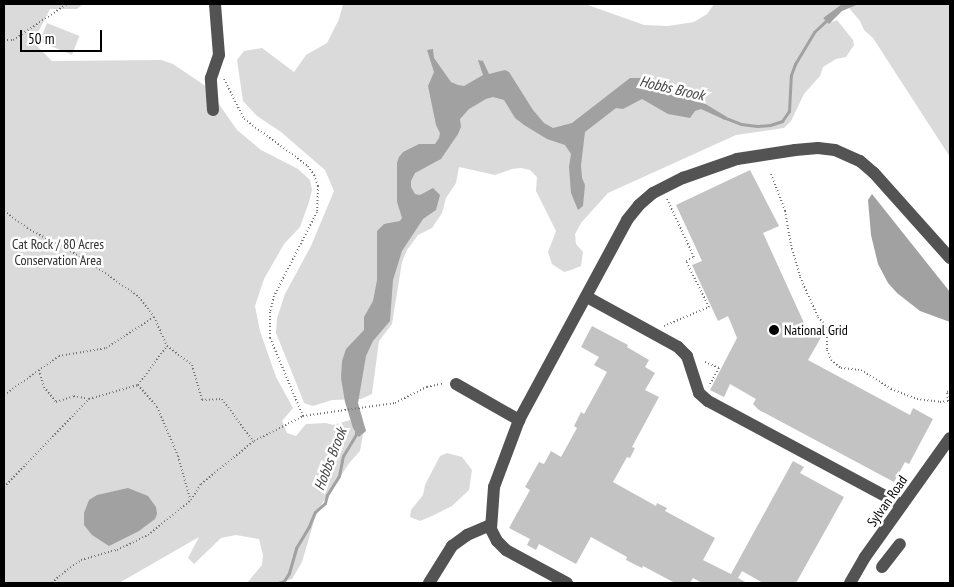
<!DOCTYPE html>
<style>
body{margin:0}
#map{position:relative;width:954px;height:587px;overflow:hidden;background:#fff;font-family:"PT Sans Narrow",sans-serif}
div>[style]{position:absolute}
.green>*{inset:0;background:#dadada;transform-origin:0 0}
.water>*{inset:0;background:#a1a1a1}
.stream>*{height:3px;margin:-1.5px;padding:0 1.5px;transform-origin:1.5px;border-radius:1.5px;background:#a1a1a1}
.building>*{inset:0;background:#c3c3c3}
.path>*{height:2px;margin-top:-1px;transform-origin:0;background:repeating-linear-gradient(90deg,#757575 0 1px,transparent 0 3.5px)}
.minor>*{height:12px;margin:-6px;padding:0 6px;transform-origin:6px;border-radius:6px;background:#535353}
.dots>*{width:14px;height:14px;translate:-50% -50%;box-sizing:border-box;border:2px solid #fff;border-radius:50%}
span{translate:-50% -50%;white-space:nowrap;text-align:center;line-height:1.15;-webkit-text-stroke:5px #fff;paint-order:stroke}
.park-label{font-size:14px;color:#313131}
.poi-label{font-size:14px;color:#000}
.left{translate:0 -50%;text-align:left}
.street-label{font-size:14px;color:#000}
.water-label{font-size:15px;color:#424242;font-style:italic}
.frame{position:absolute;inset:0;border:5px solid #000;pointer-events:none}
.scale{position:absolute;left:20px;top:30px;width:82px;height:22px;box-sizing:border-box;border:2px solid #000;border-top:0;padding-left:6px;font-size:15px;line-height:18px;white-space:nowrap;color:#000;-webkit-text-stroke:4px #fff;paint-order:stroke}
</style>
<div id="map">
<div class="green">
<div style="clip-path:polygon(4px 4px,83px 4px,77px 9px,50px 9px,33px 42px,52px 61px,161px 60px,173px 64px,207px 87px,237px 130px,261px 150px,298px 169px,310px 180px,312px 190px,309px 202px,300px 227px,284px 244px,264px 279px,255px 306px,260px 331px,276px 377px,293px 408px,282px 421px,287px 433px,296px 436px,306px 424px,326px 423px,333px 425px,350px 420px,360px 436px,363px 434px,360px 451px,350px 462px,317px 511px,302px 562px,292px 579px,278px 583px,247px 583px,262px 565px,263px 555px,259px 539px,236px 535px,221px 538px,194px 564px,188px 558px,199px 537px,119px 583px,4px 583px)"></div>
<div style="clip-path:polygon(343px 4px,585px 4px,644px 25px,668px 26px,694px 22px,707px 14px,714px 4px,842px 4px,823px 18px,829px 23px,837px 20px,853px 40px,854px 45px,846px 57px,836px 59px,823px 67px,820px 76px,804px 94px,791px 121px,784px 128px,736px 135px,608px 193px,581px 223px,575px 234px,576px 244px,583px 252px,581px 266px,571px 270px,564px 272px,552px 264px,548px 252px,556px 231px,536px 191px,537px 177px,530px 170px,521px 168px,512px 169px,495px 175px,459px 167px,456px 183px,446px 198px,442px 213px,432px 228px,418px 235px,407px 250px,402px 262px,392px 324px,379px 341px,372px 394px,361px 399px,332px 400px,313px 406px,304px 403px,301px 395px,276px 333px,277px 318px,285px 294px,311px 246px,334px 191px,325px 170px,281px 132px,257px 116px,243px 101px,237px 60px,244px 51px,262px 48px,294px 72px,306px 55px,327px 43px,339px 19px)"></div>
<div style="clip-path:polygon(859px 4px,950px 4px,950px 157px,873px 38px,864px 30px,860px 21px,849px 8px)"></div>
<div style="left:47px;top:23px;width:35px;height:20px;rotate:22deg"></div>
<div style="clip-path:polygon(447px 453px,462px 457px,472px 470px,469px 490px,452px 506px,432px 516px,420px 521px,410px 517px,411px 510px,423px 495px,425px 485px,440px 456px)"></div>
</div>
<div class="water">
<div style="clip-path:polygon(842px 4px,859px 4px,842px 11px,829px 24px,823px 18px)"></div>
<div style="clip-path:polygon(433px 49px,434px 58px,451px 82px,458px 85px,464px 86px,483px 75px,478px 60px,483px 61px,489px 74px,505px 70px,509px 72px,533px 110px,544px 123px,553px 128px,572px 123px,630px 78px,641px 78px,665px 91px,684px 91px,727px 117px,725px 120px,701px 109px,695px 111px,690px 118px,668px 114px,642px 99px,623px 109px,616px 108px,585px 132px,581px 165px,582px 178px,585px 185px,583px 206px,578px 210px,571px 193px,569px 167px,571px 154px,565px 145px,547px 139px,524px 125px,515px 118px,504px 100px,493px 97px,486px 99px,469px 109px,460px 119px,461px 127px,458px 134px,441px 159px,415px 173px,411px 181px,411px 187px,415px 194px,420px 195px,433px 188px,440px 195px,436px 210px,423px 219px,402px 251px,393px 280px,390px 321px,373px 341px,366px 356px,358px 403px,366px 431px,359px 437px,353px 428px,345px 402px,341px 378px,342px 361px,346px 349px,364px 330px,364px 317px,373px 301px,377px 280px,377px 231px,384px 224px,400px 221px,402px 218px,397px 202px,397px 163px,399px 157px,403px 152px,419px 144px,435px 144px,439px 138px,440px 133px,436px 125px,428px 86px,434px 72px,427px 50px)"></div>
<div style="clip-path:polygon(872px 194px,950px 292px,950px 322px,920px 311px,897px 293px,888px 283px,878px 264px,871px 235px,868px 200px)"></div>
<div style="clip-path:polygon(128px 488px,148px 496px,156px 507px,157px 514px,155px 519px,139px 531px,109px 546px,92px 535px,84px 525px,84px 513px,89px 500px,97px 495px)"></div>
</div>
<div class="stream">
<div style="left:723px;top:117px;width:19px;rotate:21deg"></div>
<div style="left:741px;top:124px;width:16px;rotate:7deg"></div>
<div style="left:757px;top:126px;width:13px;rotate:-4deg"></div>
<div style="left:770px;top:125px;width:13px;rotate:-18deg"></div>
<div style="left:782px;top:121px;width:12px;rotate:-55deg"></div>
<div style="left:789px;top:111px;width:36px;rotate:-87deg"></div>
<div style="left:791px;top:75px;width:12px;rotate:-70deg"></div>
<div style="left:795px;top:64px;width:37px;rotate:-59deg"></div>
<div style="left:814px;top:32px;width:21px;rotate:-43deg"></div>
<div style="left:278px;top:583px;width:6px;rotate:-18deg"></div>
<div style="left:284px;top:581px;width:9px;rotate:-58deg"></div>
<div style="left:289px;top:573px;width:26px;rotate:-74deg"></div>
<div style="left:296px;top:548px;width:26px;rotate:-59deg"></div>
<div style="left:309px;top:526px;width:15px;rotate:-67deg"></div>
<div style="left:315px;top:512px;width:13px;rotate:-42deg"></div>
<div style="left:325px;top:503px;width:8px;rotate:-76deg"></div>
<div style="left:327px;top:495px;width:22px;rotate:-58deg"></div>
<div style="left:339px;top:476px;width:20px;rotate:-79deg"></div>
<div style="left:343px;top:456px;width:26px;rotate:-59deg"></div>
<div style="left:356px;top:434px;width:4px;rotate:-90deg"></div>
</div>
<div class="building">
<div style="clip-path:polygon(750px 170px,779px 226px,763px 233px,805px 325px,823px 334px,808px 360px,910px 415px,913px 408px,933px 419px,909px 464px,905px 462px,894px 482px,759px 410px,753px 404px,756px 399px,730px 384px,724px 397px,710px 390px,737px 338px,728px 316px,718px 321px,692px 265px,702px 261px,676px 205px)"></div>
<div style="clip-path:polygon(592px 326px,628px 345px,627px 347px,649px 360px,645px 367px,655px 373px,645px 390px,659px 397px,632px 447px,635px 448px,630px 458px,627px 457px,613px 482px,656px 506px,657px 503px,667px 508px,665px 511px,715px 538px,703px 560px,731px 574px,793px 461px,804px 467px,800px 473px,844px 497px,796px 583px,763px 583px,742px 571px,738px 578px,747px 583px,702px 583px,693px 578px,690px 583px,675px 583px,643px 566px,642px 568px,626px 560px,627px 557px,591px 537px,576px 564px,539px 544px,536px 550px,527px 545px,530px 539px,509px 528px,530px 490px,525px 487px,539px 462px,544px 464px,551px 451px,561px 457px,577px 428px,574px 426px,581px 412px,584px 414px,607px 372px,594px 365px,599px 357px,581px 347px)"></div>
</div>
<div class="path">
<div style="left:4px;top:40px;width:9px"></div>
<div style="left:13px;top:40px;width:65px;rotate:-33.7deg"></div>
<div style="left:224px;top:79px;width:45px;rotate:63.4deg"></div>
<div style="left:244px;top:119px;width:79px;rotate:36.3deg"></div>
<div style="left:308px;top:166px;width:11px;rotate:56deg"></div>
<div style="left:314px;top:175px;width:12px;rotate:70deg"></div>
<div style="left:318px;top:186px;width:26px;rotate:92deg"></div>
<div style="left:317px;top:212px;width:94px;rotate:117.1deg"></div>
<div style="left:274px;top:296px;width:16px;rotate:104deg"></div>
<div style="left:270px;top:312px;width:26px;rotate:90deg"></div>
<div style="left:270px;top:338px;width:85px;rotate:67.1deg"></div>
<div style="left:771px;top:174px;width:40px;rotate:69deg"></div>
<div style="left:785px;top:211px;width:35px;rotate:80deg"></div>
<div style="left:791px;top:245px;width:33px;rotate:74deg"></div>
<div style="left:800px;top:277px;width:44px;rotate:65.8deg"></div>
<div style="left:818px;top:317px;width:13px;rotate:48deg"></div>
<div style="left:827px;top:327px;width:23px;rotate:90deg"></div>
<div style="left:827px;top:350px;width:11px;rotate:68deg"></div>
<div style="left:831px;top:360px;width:13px;rotate:39deg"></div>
<div style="left:841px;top:368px;width:20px;rotate:6deg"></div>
<div style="left:861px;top:370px;width:36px;rotate:32deg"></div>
<div style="left:891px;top:389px;width:28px;rotate:21deg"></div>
<div style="left:917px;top:399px;width:23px;rotate:7deg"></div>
<div style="left:940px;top:402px;width:8px;rotate:-7deg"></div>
<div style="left:948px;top:401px;width:9px;rotate:-96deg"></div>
<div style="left:947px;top:392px;width:3px;rotate:-18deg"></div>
<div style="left:4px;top:211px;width:29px;rotate:36deg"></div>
<div style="left:27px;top:228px;width:66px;rotate:28.1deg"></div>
<div style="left:85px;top:259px;width:66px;rotate:35.1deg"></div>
<div style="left:139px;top:297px;width:25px;rotate:53deg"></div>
<div style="left:154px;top:317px;width:32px;rotate:66deg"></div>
<div style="left:167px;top:346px;width:31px;rotate:37deg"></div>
<div style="left:192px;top:365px;width:36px;rotate:74deg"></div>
<div style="left:202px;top:400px;width:20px;rotate:-3deg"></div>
<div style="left:222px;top:399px;width:52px;rotate:53.6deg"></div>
<div style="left:664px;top:326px;width:49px;rotate:-22.9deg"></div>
<div style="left:709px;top:307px;width:51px;rotate:-116.6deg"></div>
<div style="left:686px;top:261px;width:9px;rotate:-27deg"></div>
<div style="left:694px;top:257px;width:64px;rotate:-115deg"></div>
<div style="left:705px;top:362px;width:15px;rotate:23deg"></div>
<div style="left:719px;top:368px;width:21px;rotate:119deg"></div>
<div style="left:39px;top:370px;width:18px;rotate:74deg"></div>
<div style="left:44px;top:387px;width:19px;rotate:51deg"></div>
<div style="left:56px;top:402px;width:19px;rotate:-18deg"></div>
<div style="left:74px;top:396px;width:15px;rotate:11deg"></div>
<div style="left:138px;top:385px;width:29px;rotate:49deg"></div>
<div style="left:157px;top:407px;width:53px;rotate:66.8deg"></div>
<div style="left:178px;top:456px;width:45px;rotate:74.4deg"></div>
<div style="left:4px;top:395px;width:67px;rotate:-35.3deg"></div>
<div style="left:59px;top:356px;width:48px;rotate:-9.7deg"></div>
<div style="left:106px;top:348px;width:57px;rotate:-32.9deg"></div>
<div style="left:4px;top:487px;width:122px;rotate:-46deg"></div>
<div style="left:89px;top:399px;width:51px;rotate:-15.9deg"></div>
<div style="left:138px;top:385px;width:49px;rotate:-53.4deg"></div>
<div style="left:52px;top:583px;width:10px;rotate:-45deg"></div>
<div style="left:59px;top:576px;width:27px;rotate:-36deg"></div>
<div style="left:81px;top:560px;width:37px;rotate:-16deg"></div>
<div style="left:117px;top:550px;width:34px;rotate:-26deg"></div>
<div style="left:148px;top:535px;width:55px;rotate:-39.1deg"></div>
<div style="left:191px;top:500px;width:19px;rotate:-58deg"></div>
<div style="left:201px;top:484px;width:68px;rotate:-39.1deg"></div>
<div style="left:254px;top:441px;width:55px;rotate:-27deg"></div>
<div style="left:303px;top:416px;width:93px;rotate:-8deg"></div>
<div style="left:395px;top:403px;width:36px;rotate:-27deg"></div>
<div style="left:427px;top:387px;width:17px;rotate:-13deg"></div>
</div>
<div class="minor">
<div style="left:213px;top:110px;width:32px;rotate:-94deg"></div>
<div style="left:211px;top:78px;width:24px;rotate:-71deg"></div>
<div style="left:219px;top:55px;width:51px;rotate:-94.5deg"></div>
<div style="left:587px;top:297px;width:104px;rotate:28.8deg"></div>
<div style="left:678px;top:347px;width:13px;rotate:45deg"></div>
<div style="left:687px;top:356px;width:39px;rotate:72deg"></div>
<div style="left:699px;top:393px;width:12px;rotate:42deg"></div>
<div style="left:708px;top:401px;width:220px;rotate:28.2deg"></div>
<div style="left:456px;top:384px;width:73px;rotate:29.7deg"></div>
<div style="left:882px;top:567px;width:29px;rotate:-52deg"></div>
<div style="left:429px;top:583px;width:44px;rotate:-58.1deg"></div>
<div style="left:452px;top:546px;width:19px;rotate:-36deg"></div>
<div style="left:467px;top:535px;width:26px;rotate:-23deg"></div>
<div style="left:567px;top:583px;width:69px;rotate:-151.6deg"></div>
<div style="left:506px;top:550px;width:13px;rotate:-135deg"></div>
<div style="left:497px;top:541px;width:13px;rotate:-117deg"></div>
<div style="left:491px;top:529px;width:42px;rotate:-85.9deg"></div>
<div style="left:494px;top:487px;width:72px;rotate:-69.5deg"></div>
<div style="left:519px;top:420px;width:227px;rotate:-61.6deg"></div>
<div style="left:627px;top:220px;width:19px;rotate:-51deg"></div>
<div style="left:639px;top:205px;width:18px;rotate:-41deg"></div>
<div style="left:653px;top:193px;width:34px;rotate:-27deg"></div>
<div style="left:683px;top:178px;width:57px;rotate:-19.4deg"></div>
<div style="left:737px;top:159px;width:59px;rotate:-8.8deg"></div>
<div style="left:795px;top:150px;width:23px;rotate:-5deg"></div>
<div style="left:818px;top:148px;width:17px;rotate:7deg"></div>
<div style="left:835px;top:150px;width:27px;rotate:24deg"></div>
<div style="left:860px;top:161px;width:18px;rotate:41deg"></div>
<div style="left:874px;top:173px;width:114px;rotate:48.2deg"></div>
<div style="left:850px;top:583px;width:30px;rotate:-60deg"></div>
<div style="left:865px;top:557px;width:146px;rotate:-54.5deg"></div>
</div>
<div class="dots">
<div style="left:774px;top:330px;background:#000"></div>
</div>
<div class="park-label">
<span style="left:58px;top:252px">Cat Rock / 80 Acres<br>Conservation Area</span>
</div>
<div class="poi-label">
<span class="left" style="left:784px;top:330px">National Grid</span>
</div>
<div class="street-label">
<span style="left:887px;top:501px;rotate:-55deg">Sylvan Road</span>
</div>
<div class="water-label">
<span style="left:672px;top:88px;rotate:13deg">Hobbs Brook</span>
<span style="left:330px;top:459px;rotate:-69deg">Hobbs Brook</span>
</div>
<div class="frame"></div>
<div class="scale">50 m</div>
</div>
